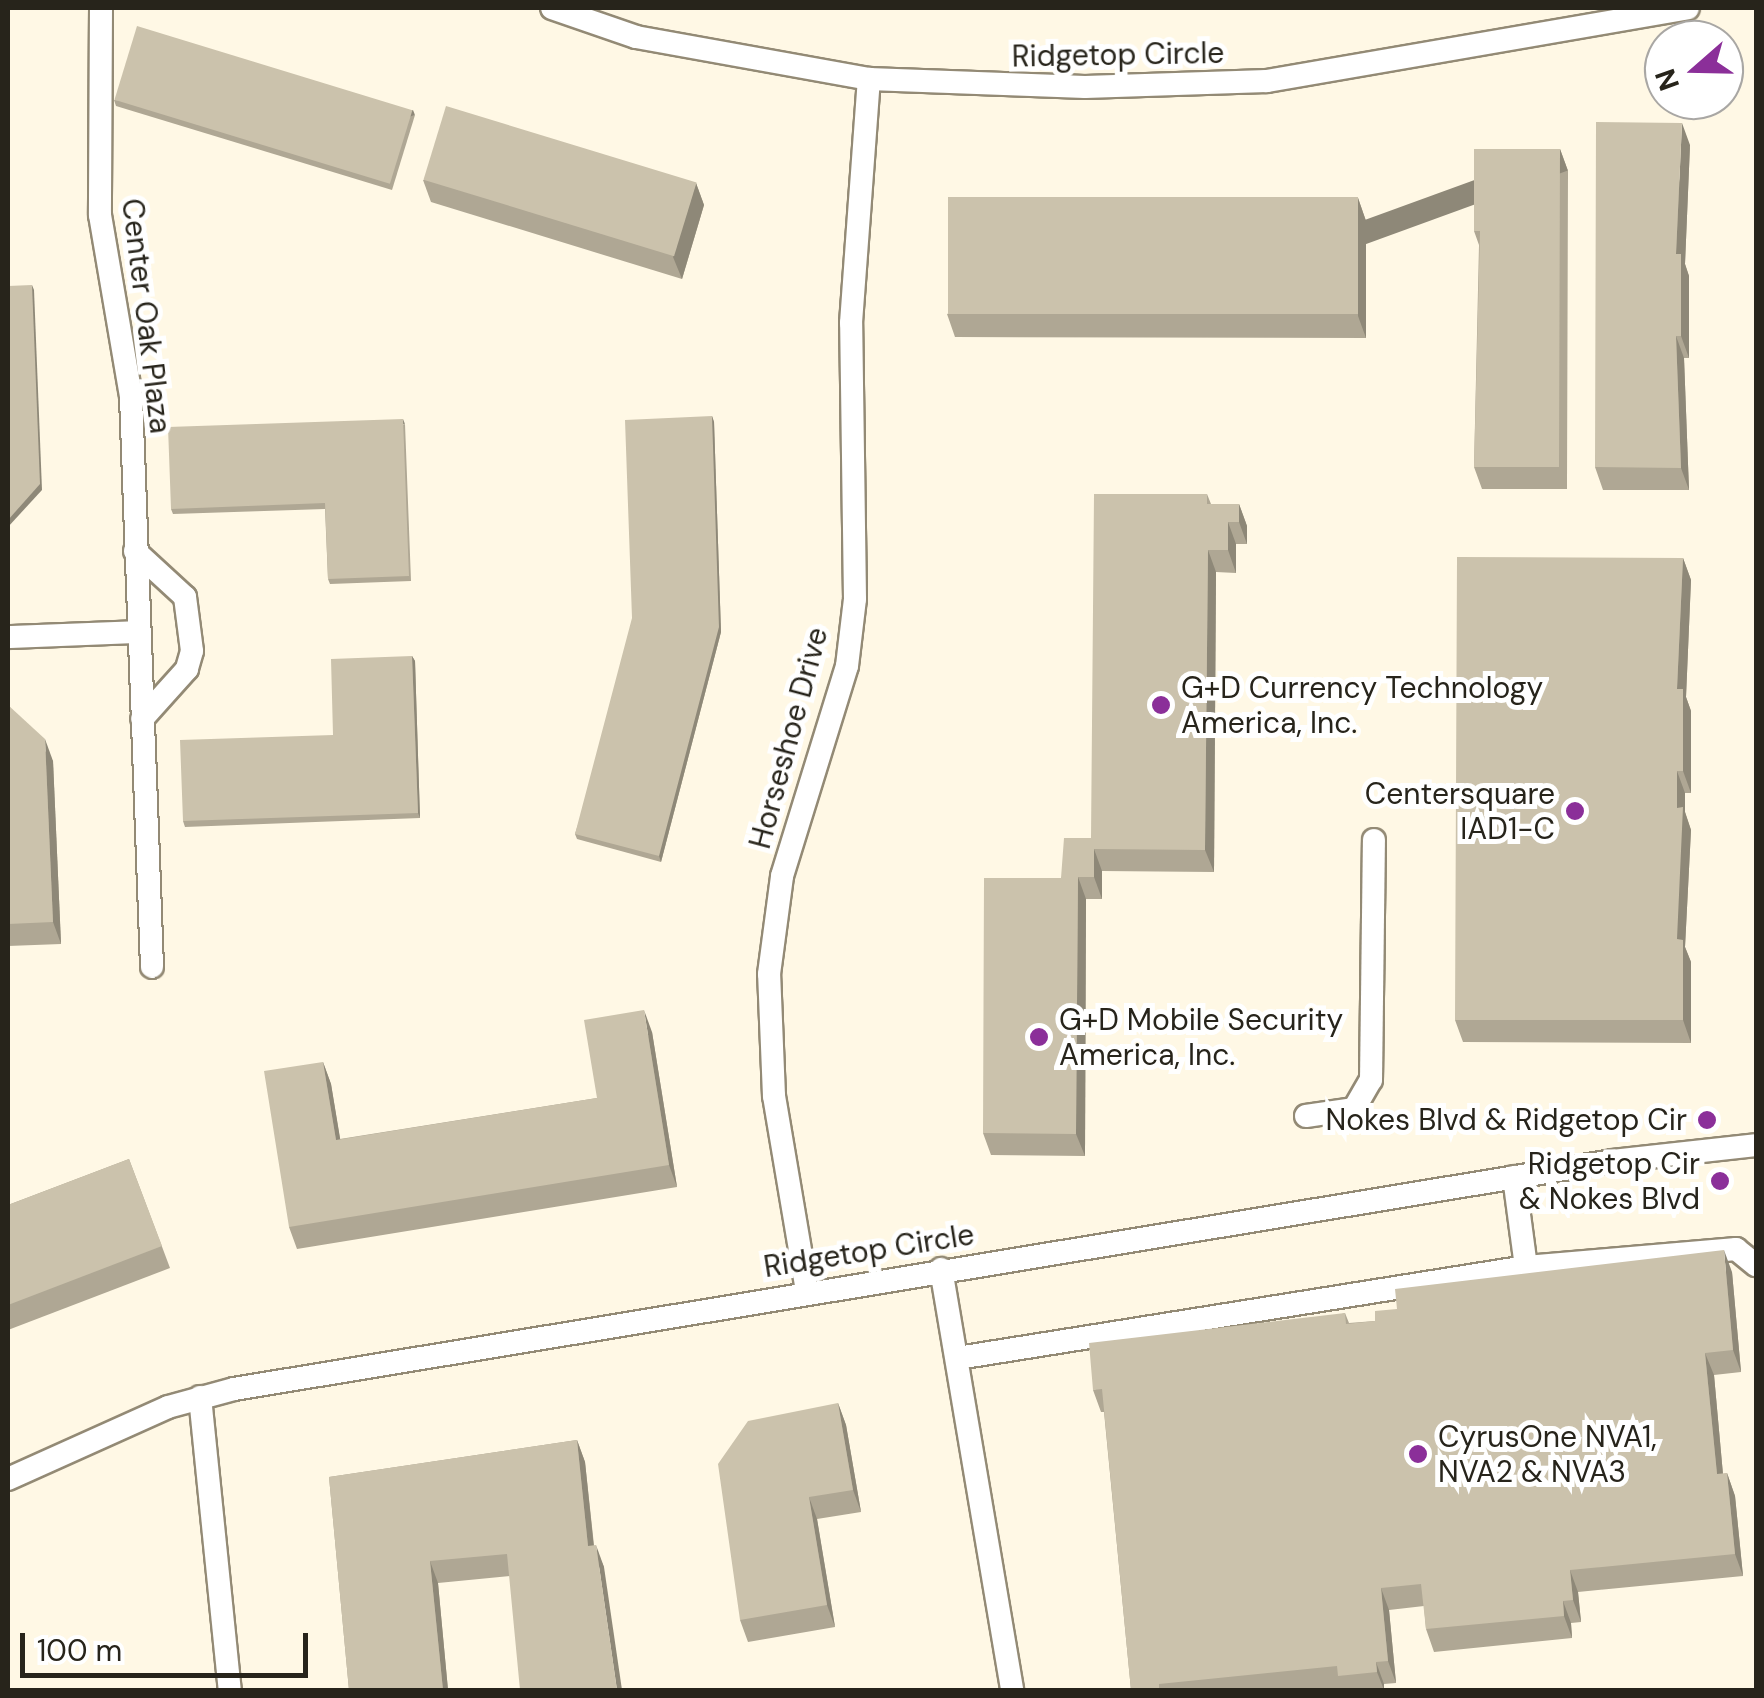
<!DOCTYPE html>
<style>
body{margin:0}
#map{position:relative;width:1764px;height:1698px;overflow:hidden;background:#fff8e5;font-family:"DM Sans",sans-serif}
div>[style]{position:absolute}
.roads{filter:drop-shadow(2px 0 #938a75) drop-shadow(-2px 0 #938a75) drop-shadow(0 2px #938a75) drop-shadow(0 -2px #938a75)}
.minor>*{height:22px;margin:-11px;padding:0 11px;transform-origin:11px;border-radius:11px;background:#fff}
.wall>*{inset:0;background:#afa794}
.shaded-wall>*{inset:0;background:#8e8878;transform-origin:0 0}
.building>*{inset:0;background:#cbc2ac;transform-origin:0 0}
.dots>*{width:28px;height:28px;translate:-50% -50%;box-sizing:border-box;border:5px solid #fff;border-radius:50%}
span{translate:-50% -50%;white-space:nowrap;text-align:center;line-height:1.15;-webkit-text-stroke:10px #fff;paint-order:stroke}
.street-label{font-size:30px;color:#27241b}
.poi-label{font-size:30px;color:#27241b}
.left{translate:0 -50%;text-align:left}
.right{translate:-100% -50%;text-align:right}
.frame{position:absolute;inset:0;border:10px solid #27241b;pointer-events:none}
.north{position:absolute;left:1644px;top:20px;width:100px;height:100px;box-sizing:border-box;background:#fff;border:2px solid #a9a7a4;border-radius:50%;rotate:250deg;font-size:28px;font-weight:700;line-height:40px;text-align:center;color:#27241b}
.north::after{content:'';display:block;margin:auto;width:35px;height:45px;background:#8b2f99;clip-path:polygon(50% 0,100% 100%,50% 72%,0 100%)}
.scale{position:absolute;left:20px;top:1633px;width:288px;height:45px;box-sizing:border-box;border:5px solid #27241b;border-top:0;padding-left:12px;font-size:30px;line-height:35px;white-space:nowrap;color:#27241b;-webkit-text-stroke:8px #fff;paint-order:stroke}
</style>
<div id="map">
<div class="roads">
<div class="minor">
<div style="left:101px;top:8px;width:207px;rotate:90.3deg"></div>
<div style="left:100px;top:215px;width:185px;rotate:80.3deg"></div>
<div style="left:131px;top:397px;width:570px;rotate:87.89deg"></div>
<div style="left:552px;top:8px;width:89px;rotate:19deg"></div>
<div style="left:636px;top:37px;width:237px;rotate:10.2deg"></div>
<div style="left:869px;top:79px;width:216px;rotate:2.1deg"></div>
<div style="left:1085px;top:87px;width:182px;rotate:-1.9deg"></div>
<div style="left:1267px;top:81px;width:427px;rotate:-9.8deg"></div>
<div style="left:135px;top:551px;width:68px;rotate:42.6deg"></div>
<div style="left:185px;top:597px;width:54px;rotate:82.6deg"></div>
<div style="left:192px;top:651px;width:19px;rotate:106deg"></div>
<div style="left:187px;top:669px;width:67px;rotate:132deg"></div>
<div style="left:8px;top:637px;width:129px;rotate:-2.2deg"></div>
<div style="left:1306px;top:1116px;width:49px;rotate:-8.3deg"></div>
<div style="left:1354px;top:1109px;width:34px;rotate:-60deg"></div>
<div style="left:1371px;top:1080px;width:240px;rotate:-89.3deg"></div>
<div style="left:1514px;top:1177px;width:91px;rotate:82.4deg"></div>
<div style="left:941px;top:1269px;width:427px;rotate:80.4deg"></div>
<div style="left:807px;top:1291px;width:198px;rotate:-99.6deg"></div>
<div style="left:774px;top:1096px;width:122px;rotate:-92.3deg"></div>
<div style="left:769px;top:974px;width:99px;rotate:-82.4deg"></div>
<div style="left:782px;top:876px;width:220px;rotate:-72.8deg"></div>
<div style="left:847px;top:666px;width:67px;rotate:-83.2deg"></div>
<div style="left:855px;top:599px;width:276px;rotate:-90.8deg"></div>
<div style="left:851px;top:323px;width:245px;rotate:-85.8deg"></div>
<div style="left:958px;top:1358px;width:575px;rotate:-9.1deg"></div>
<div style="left:1526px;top:1267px;width:211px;rotate:-4.9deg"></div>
<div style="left:1736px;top:1249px;width:26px;rotate:39deg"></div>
<div style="left:200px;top:1397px;width:295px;rotate:84.2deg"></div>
<div style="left:8px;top:1479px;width:175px;rotate:-24.2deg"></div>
<div style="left:168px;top:1407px;width:68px;rotate:-15.3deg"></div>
<div style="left:234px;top:1389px;width:1397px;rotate:-9.39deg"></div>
<div style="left:1612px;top:1161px;width:145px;rotate:-6.3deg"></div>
</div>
</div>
<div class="wall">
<div style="clip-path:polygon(114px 100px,415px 115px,392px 190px,116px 106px)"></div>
<div style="clip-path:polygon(1690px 145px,1685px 264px,1689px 276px,1689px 358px,1684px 358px,1689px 490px,1603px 490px,1595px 467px)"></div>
<div style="clip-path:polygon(1560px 149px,1568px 171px,1567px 489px,1482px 489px,1474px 467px,1479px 245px,1474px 231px)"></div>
<div style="clip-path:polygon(423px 180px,696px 183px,704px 205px,682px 279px,431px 202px)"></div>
<div style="clip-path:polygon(1358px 198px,1366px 221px,1366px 338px,955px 337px,947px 314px)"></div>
<div style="clip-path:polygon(712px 416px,714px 422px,721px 632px,661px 862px,577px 839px,575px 834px)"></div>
<div style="clip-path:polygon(405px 424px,411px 581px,330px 584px,328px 579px,325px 509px,173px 514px,171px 509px)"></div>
<div style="clip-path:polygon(1207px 494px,1211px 504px,1239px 504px,1247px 526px,1247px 544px,1236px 544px,1236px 573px,1216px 572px,1214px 872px,1102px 871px,1102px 899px,1086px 899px,1085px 1156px,991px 1155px,983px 1133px,1061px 878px,1091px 838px)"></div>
<div style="clip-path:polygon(1683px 558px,1691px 580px,1686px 697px,1691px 711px,1691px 793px,1685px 793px,1685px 812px,1691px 830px,1685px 947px,1691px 962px,1691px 1043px,1463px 1042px,1455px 1020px)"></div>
<div style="clip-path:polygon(412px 656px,415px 661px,420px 818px,185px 827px,183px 821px,333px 735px)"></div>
<div style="clip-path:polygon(8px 705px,53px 761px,61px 944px,8px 946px)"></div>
<div style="clip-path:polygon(652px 1032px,677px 1187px,297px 1249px,289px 1227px,323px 1062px,331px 1084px,340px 1139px,597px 1098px)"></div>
<div style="clip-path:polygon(129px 1159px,170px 1268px,8px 1330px,8px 1205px)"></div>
<div style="clip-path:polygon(1732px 1272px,1741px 1372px,1714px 1375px,1723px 1474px,1727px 1473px,1735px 1496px,1743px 1576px,1578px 1592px,1581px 1622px,1571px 1623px,1572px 1638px,1434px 1652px,1426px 1629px,1424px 1606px,1389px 1610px,1396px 1683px,1384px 1684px,1384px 1690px,1343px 1690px,1343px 1689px,1326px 1690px,1131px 1690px,1104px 1412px,1101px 1412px,1093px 1390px,1345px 1313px,1349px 1323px,1375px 1321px)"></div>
<div style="clip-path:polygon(838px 1403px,846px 1425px,861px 1512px,817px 1519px,835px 1627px,748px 1642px,740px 1620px)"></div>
<div style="clip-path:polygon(577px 1440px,585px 1462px,594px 1545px,604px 1567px,438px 1583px,448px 1690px,349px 1690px,329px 1477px)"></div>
</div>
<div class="shaded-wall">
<div style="left:413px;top:110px;width:5px;height:78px;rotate:68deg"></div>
<div style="clip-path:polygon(1682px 123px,1690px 145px,1685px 264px,1689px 276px,1689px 358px,1681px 336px,1676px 254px)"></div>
<div style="left:1560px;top:149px;width:23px;height:318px;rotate:70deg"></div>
<div style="clip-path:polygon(696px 183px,704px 205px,682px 279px,673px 257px)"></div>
<div style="clip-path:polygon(1358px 198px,1366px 221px,1366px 338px,1358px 316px)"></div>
<div style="clip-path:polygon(32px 285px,34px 290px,42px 490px,8px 527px)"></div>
<div style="clip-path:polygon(1676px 336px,1684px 358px,1689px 490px,1681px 468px)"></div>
<div style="clip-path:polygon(712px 416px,714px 422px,721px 632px,661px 862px,659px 856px)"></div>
<div style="left:403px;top:419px;width:5px;height:157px;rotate:68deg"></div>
<div style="clip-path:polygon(1239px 504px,1247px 526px,1247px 544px,1239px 522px)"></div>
<div style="clip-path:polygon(1228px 522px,1236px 544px,1236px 573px,1228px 550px)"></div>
<div style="clip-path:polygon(1208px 550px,1216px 572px,1214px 872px,1205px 850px)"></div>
<div style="clip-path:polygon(1683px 558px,1691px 580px,1686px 697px,1691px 711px,1691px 793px,1683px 771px,1677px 689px)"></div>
<div style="clip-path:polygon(412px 656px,415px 661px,420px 818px,418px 813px)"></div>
<div style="clip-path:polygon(45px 739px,53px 761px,61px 944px,53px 922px)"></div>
<div style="clip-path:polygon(1677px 771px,1685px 793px,1685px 812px,1691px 830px,1685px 947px,1691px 962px,1691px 1043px,1683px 1020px,1677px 939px)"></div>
<div style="clip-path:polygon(1094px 849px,1102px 871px,1102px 899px,1094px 877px)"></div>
<div style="clip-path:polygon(1078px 877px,1086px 899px,1085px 1156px,1076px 1134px)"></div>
<div style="clip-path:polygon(644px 1010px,652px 1032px,677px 1187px,669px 1165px)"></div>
<div style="clip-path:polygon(323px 1062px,331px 1084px,344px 1162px,336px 1140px)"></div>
<div style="clip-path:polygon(1724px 1250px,1732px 1272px,1741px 1372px,1733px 1350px)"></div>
<div style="clip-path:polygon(1705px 1353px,1714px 1375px,1725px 1497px,1717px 1474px)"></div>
<div style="clip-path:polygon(838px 1403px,846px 1425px,861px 1512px,853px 1490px)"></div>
<div style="clip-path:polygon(577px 1440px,585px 1462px,596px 1568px,588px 1546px)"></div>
<div style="clip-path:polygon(1727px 1473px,1735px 1496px,1743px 1576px,1735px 1554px)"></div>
<div style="clip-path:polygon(809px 1497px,817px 1519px,835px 1627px,827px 1605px)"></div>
<div style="clip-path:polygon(596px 1545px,604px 1567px,622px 1690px,617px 1690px)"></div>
<div style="clip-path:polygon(430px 1561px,438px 1583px,448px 1690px,443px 1690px)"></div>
<div style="clip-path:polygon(1570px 1570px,1578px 1592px,1581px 1622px,1573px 1600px)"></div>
<div style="clip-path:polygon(1381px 1588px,1389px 1610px,1396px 1683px,1388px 1661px)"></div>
<div style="clip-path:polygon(1563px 1601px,1571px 1623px,1572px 1638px,1564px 1616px)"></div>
<div style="clip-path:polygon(1376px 1662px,1384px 1684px,1384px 1690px,1377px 1672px)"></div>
</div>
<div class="building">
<div style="left:137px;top:26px;width:288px;height:77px;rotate:17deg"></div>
<div style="left:446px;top:106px;width:262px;height:77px;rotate:17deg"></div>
<div style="clip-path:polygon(1596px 122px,1682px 123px,1676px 254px,1681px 254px,1681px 336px,1676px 336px,1681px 468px,1595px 467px)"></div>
<div style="clip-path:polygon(1474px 149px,1560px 149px,1559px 467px,1474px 467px,1480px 231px,1474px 231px)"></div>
<div style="left:948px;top:197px;width:410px;height:117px"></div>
<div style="clip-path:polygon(32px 285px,40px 484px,8px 520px,8px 286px)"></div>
<div style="clip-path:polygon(712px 416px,719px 627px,659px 856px,575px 834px,632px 618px,625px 420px)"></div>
<div style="clip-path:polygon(403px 419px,409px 576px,328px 579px,325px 503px,171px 509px,168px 427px)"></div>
<div style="clip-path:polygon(1094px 494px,1207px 494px,1207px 504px,1239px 504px,1239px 522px,1228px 522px,1228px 550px,1208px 550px,1205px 850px,1094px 849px,1094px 877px,1078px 877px,1076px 1134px,983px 1133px,984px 878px,1061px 878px,1064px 838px,1091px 838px)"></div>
<div style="clip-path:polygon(1457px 557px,1683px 558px,1677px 689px,1683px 689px,1683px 771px,1677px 771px,1677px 808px,1683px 807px,1677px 939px,1683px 940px,1683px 1020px,1455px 1020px)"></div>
<div style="clip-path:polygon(412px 656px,418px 813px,183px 821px,180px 740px,333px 735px,331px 659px)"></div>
<div style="clip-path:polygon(8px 705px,45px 739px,53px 922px,8px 924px)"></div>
<div style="clip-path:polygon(644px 1010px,669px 1165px,289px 1227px,264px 1071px,323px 1062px,336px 1140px,597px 1098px,584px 1020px)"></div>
<div style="clip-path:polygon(129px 1159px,162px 1246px,8px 1305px,8px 1205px)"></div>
<div style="clip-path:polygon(1724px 1250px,1733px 1350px,1705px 1353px,1717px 1474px,1727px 1473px,1735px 1554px,1570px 1570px,1573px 1600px,1563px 1601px,1564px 1616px,1426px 1629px,1421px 1584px,1381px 1588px,1388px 1661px,1376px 1662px,1377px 1672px,1338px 1676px,1337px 1666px,1159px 1684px,1159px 1690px,1131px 1690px,1102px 1389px,1093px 1390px,1089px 1343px,1345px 1313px,1346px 1324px,1375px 1321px,1375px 1311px,1397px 1309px,1395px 1289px)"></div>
<div style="clip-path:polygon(838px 1403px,853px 1490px,809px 1497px,827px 1605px,740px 1620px,718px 1464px,748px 1421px)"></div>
<div style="clip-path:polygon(577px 1440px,588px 1546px,596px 1545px,617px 1690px,520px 1690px,507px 1554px,430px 1561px,443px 1690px,349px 1690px,329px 1477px)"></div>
</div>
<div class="dots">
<div style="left:1161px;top:705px;background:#8b2f99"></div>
<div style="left:1575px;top:811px;background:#8b2f99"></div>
<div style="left:1039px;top:1037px;background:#8b2f99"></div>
<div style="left:1707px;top:1120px;background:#8b2f99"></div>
<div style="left:1720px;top:1181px;background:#8b2f99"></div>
<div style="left:1418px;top:1454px;background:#8b2f99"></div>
</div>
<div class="street-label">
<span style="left:1118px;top:55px;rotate:-1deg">Ridgetop Circle</span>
<span style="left:146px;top:316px;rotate:83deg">Center Oak Plaza</span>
<span style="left:789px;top:738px;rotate:-75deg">Horseshoe Drive</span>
<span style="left:869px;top:1251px;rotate:-9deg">Ridgetop Circle</span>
</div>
<div class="poi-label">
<span class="left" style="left:1181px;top:705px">G+D Currency Technology<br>America, Inc.</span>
<span class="right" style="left:1555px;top:811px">Centersquare<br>IAD1-C</span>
<span class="left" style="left:1059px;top:1037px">G+D Mobile Security<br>America, Inc.</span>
<span class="right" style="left:1687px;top:1120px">Nokes Blvd &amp; Ridgetop Cir</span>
<span class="right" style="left:1700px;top:1181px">Ridgetop Cir<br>&amp; Nokes Blvd</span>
<span class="left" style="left:1438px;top:1454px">CyrusOne NVA1,<br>NVA2 &amp; NVA3</span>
</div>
<div class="frame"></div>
<div class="north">N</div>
<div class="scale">100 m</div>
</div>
